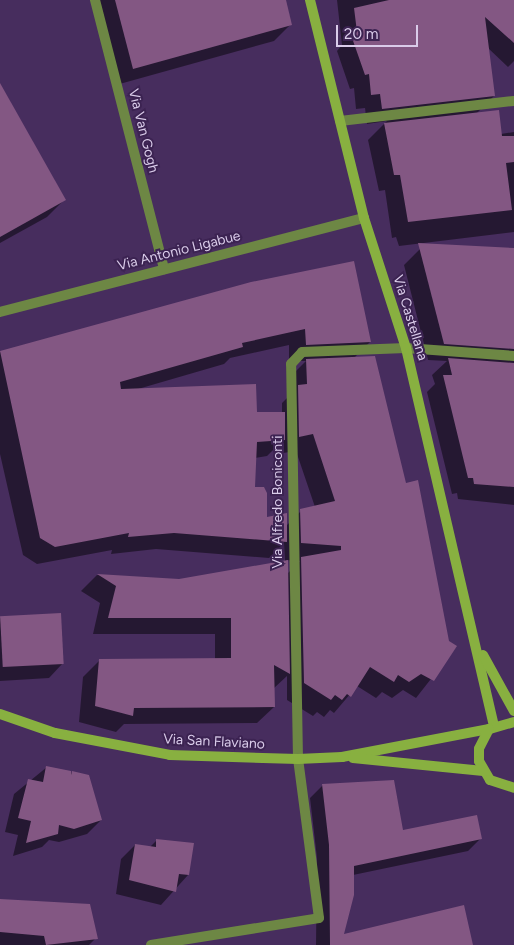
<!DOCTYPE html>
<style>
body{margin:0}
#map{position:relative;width:514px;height:945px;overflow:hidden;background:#472d5e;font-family:Figtree,sans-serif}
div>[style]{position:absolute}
.shadow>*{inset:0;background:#0007}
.building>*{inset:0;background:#835783;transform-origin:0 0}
.street>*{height:10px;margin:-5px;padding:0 5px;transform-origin:5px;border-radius:5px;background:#6d8744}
.secondary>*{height:10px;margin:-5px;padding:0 5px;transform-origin:5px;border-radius:5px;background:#88b040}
span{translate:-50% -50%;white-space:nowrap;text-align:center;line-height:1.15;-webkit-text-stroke:4px #3c2352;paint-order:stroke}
.street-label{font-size:14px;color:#daccea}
.scale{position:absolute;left:336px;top:25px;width:82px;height:22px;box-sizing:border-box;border:2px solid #daccea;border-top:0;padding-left:6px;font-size:15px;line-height:18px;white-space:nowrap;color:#daccea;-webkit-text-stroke:4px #3c2352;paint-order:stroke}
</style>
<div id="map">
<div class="shadow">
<div style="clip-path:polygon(93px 0,285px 0,291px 24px,274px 41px,116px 85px)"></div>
<div style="clip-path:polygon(337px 0,514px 0,514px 61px,508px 67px,488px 48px,494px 96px,476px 114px,501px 134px,514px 132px,514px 232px,399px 246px,396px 237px,392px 238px,385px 190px,379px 191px,368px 140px,387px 121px,367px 124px,365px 108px,356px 109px,354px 88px,350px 89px,337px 51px,342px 45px)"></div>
<div style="clip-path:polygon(0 85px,64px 200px,47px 217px,0 243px)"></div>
<div style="clip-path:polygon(420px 249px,514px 255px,514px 505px,458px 499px,457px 493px,452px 494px,427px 392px,435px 384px,432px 375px,447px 361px,428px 360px,404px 265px)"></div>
<div style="clip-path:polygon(evenodd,353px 262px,370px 342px,354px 358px,405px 484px,448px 642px,456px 647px,416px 698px,403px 690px,392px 698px,382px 692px,376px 698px,357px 686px,334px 713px,330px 710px,324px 717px,317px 712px,313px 716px,287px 700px,287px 676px,273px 689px,274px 707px,257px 723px,124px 724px,116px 732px,79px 722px,83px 677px,99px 661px,215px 659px,215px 634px,93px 634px,100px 603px,81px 591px,97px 575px,179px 581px,285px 562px,284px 543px,269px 558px,156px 549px,111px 554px,112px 550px,37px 564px,23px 555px,0 454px,0 352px,251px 283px,353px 262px,289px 345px,289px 361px,306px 361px,290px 377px,291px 394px,282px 403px,282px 413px,256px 413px,138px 389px,224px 364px,230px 358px,289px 345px,353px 262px,282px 441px,283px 453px,296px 451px,315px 507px,301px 511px,286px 526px,266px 519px,254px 488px,255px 458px,267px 456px,282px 441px,353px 262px,286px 560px,300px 561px,287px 574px,286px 560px)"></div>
<div style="clip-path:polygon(0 618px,63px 663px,49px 678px,0 681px)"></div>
<div style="clip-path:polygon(47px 767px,73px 773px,101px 820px,87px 834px,59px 842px,49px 840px,42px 847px,13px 856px,18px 835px,5px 832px,14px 794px)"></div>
<div style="clip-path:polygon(323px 785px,402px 831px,481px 838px,468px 851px,353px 875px,342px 936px,472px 945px,316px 945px,317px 858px,310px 798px)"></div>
<div style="clip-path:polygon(157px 840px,188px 875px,161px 905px,116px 894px,121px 859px,135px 845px,149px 848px)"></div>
<div style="clip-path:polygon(0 915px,96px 938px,89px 945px,0 945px)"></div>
</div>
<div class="building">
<div style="clip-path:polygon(115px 0,286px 0,292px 25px,133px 69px)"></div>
<div style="clip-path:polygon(389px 0,514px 0,514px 43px,485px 17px,495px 96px,382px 109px,380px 94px,371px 95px,369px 74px,365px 75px,351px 35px,357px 32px,354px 8px)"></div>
<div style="clip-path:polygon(0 83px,66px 200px,0 237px)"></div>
<div style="clip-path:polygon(499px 110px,502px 136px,514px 136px,514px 162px,506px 163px,512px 210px,408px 222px,400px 175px,394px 175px,384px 123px)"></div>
<div style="clip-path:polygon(418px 243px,514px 248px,514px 349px,444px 344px)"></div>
<div style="clip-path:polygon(354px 261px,371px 342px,306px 345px,305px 329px,242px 343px,243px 347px,120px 382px,121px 389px,256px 384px,257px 412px,285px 412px,285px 440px,257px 442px,255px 487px,264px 487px,267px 493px,267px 517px,287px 513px,287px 542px,174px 533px,128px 537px,129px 533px,55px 547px,40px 538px,0 351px,251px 282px)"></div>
<div style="clip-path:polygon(375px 356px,406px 483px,418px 480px,449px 641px,457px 646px,434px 681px,421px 674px,409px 682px,398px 675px,394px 682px,370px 667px,351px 697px,347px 694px,342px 700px,335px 695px,331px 700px,304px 683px,301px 557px,341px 550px,341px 546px,301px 543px,300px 509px,335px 501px,313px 434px,299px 437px,298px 385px,307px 384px,306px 359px)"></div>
<div style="clip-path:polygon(448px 358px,514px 363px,514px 487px,474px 484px,473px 478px,468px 478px,443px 375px,452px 375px)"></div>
<div style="clip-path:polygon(288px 560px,290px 674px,274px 665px,275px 707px,134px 708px,133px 716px,95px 706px,99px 659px,231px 658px,231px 618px,108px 618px,116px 586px,97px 574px,179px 579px)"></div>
<div style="left:61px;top:613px;width:51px;height:61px;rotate:87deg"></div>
<div style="clip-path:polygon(46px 766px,71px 771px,71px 775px,72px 771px,89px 775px,102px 820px,74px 829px,59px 825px,58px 834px,26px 843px,31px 821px,18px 818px,28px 779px,43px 782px)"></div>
<div style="clip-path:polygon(394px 780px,403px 830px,477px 815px,482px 839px,354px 866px,354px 895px,344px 934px,464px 905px,473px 945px,330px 945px,329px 845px,322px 784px)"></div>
<div style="clip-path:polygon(156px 839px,194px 843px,189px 875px,179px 874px,176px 892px,129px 880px,135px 844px,156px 847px)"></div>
<div style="clip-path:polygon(0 899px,90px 904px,98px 939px,46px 945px,44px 936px,0 932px)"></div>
</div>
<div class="street">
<div style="left:95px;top:0;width:278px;rotate:75.6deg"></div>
<div style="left:340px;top:121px;width:175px;rotate:-6.6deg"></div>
<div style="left:0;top:312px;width:376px;rotate:-14.5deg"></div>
<div style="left:151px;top:945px;width:170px;rotate:-9.1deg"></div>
<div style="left:319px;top:918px;width:160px;rotate:-97.5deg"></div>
<div style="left:298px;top:759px;width:395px;rotate:-91deg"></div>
<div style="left:291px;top:364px;width:16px;rotate:-47deg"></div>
<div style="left:302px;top:352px;width:104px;rotate:-2.2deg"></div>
<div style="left:406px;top:348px;width:108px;rotate:4.2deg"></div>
</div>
<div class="secondary">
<div style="left:310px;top:0;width:225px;rotate:76.1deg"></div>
<div style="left:364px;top:218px;width:137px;rotate:72.1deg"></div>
<div style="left:406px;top:348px;width:388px;rotate:76.9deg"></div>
<div style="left:483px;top:655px;width:64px;rotate:61deg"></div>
<div style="left:0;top:714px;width:58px;rotate:19.1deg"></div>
<div style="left:55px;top:733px;width:117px;rotate:10.8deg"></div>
<div style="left:170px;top:755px;width:128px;rotate:1.8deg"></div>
<div style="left:298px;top:759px;width:44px;rotate:-2.6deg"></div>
<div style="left:342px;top:757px;width:150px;rotate:-10.8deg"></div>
<div style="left:514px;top:722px;width:26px;rotate:164deg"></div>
<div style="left:489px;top:729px;width:22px;rotate:117deg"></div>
<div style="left:479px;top:749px;width:12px;rotate:90deg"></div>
<div style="left:479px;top:761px;width:22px;rotate:60deg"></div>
<div style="left:490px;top:780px;width:25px;rotate:18deg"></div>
<div style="left:353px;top:758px;width:131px;rotate:5.7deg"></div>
</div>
<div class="street-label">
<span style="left:143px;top:131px;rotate:76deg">Via Van Gogh</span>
<span style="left:179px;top:251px;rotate:-14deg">Via Antonio Ligabue</span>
<span style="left:410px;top:318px;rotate:73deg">Via Castellana</span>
<span style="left:278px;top:502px;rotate:-90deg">Via Alfredo Boniconti</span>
<span style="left:214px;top:742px;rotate:3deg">Via San Flaviano</span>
</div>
<div class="scale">20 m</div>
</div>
